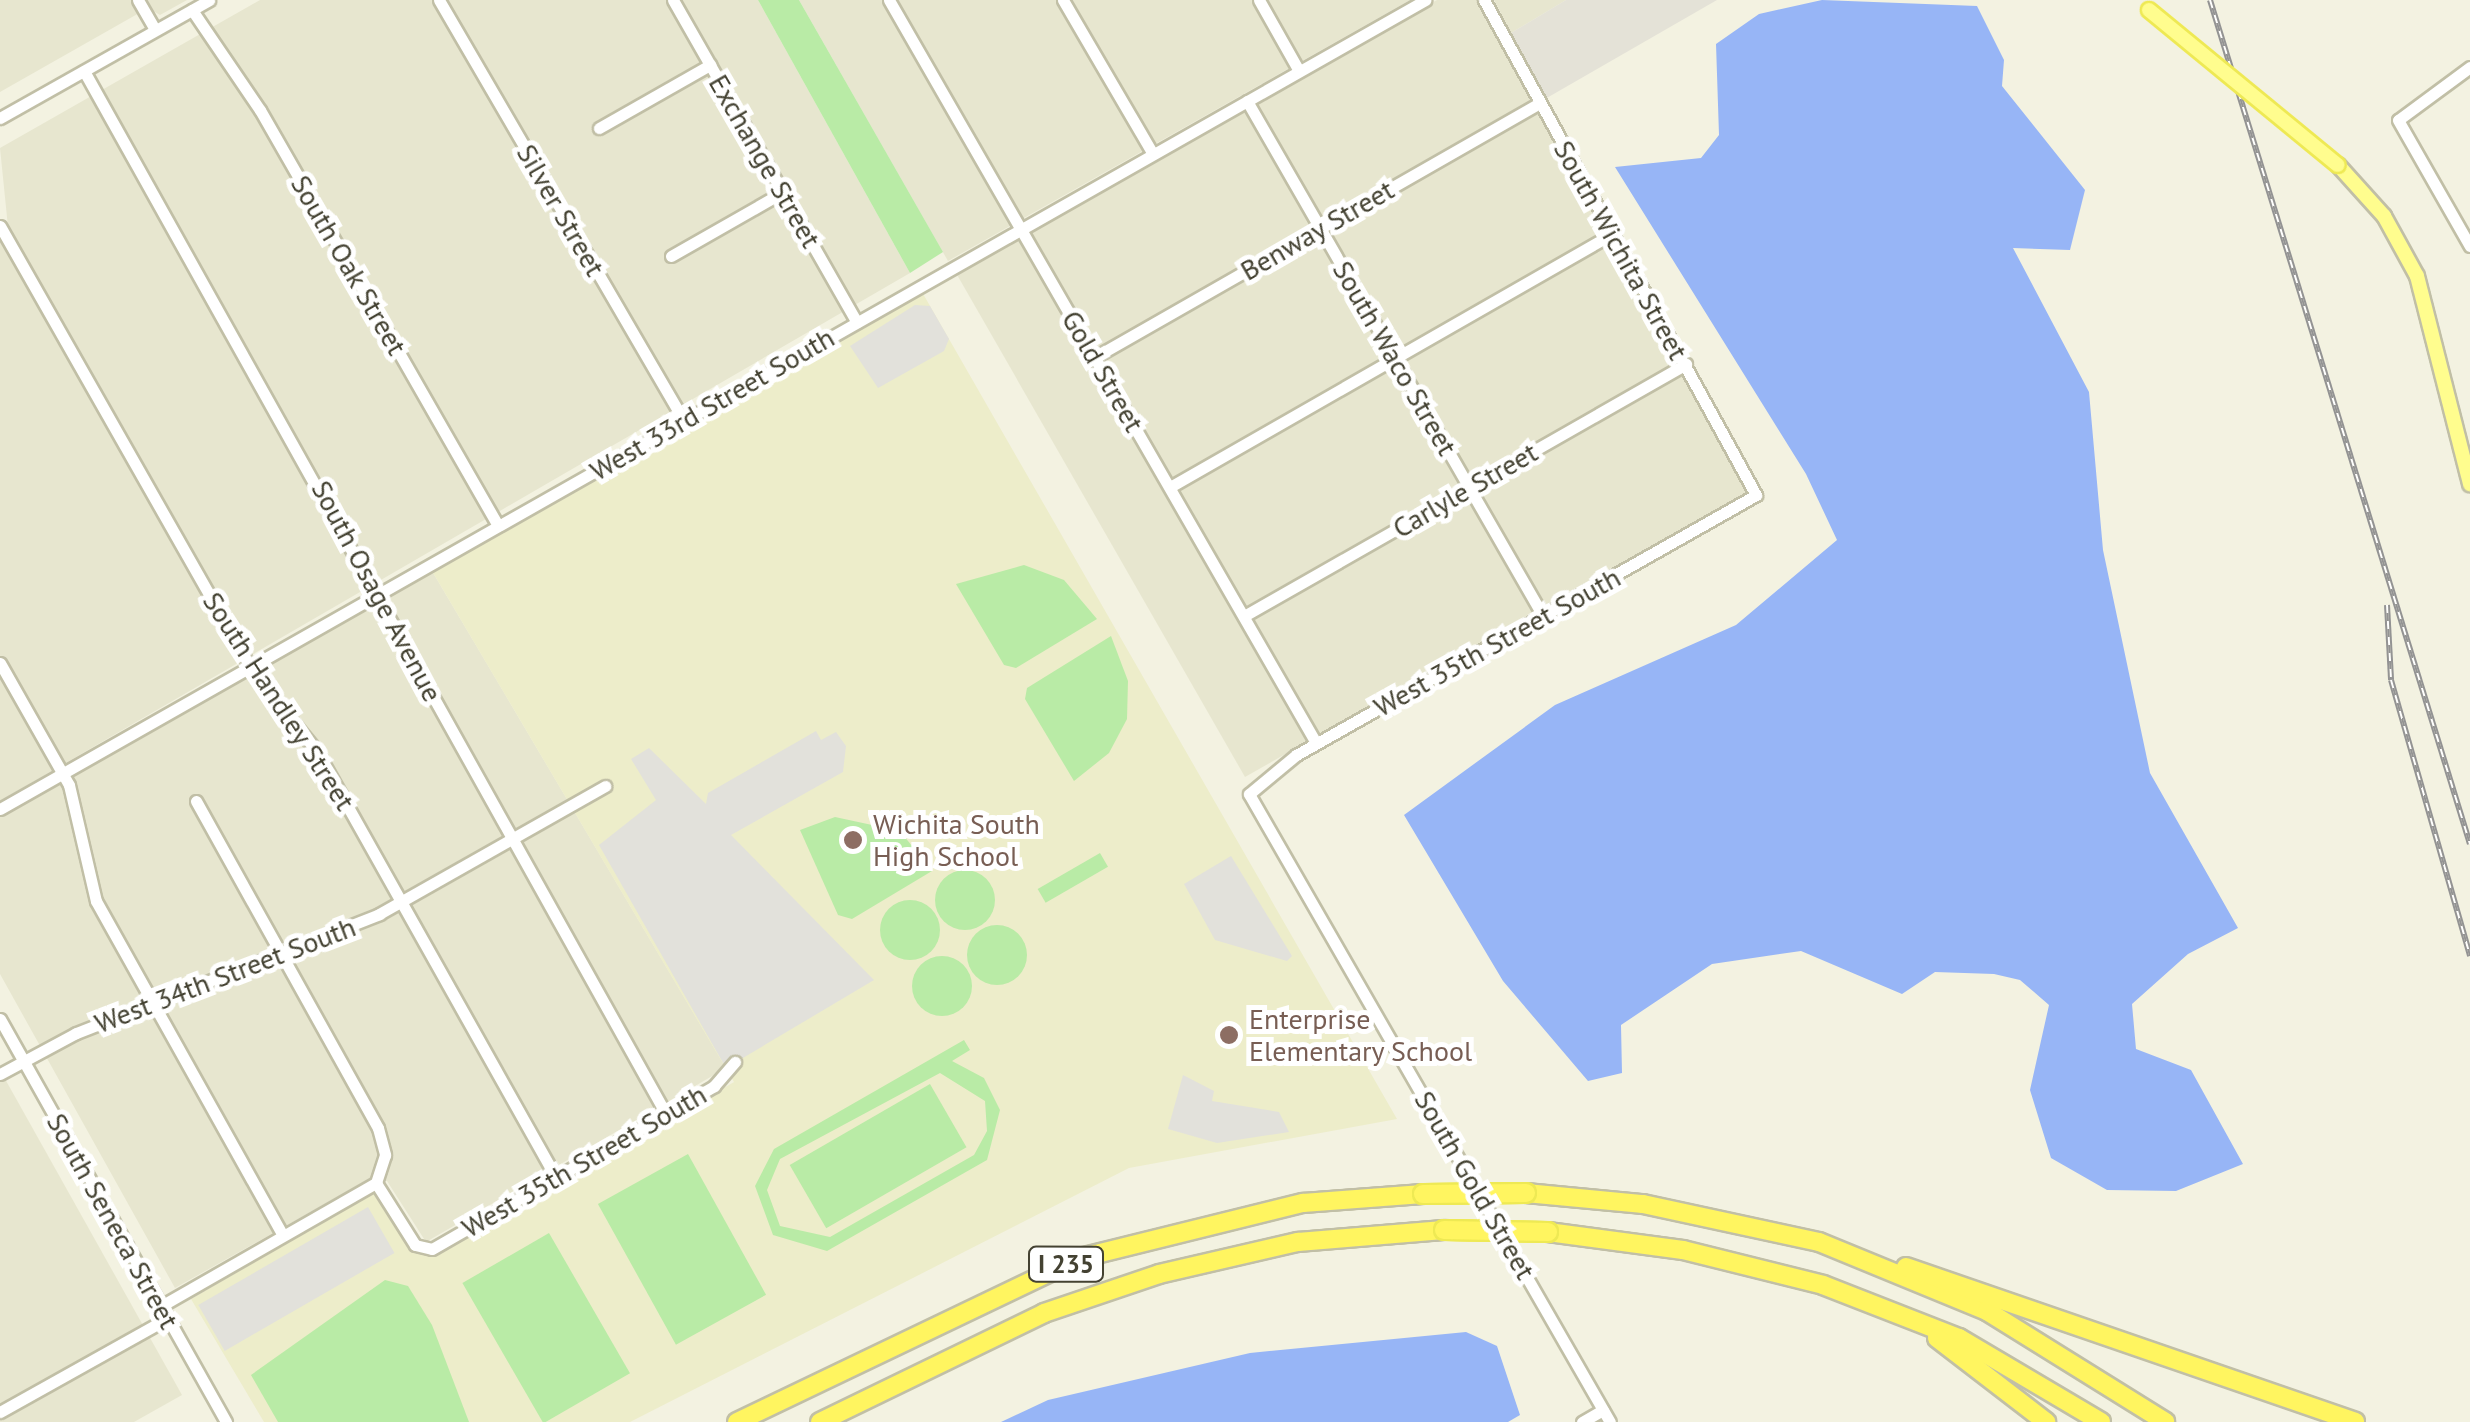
<!DOCTYPE html>
<style>
body{margin:0}
#map{position:relative;width:2470px;height:1422px;overflow:hidden;background:#f3f2e1;font-family:"PT Sans",sans-serif}
div>[style]{position:absolute}
.residential>*{inset:0;background:#e7e6cf}
.industrial>*{inset:0;background:#e4e2d7}
.education>*{inset:0;background:#ededca}
.green>*{inset:0;background:#b9eba6;transform-origin:0 0}
.round{border-radius:50%}
.parking>*{inset:0;background:#e2e1db;transform-origin:0 0}
.water>*{inset:0;background:#97b5f6}
.roads{filter:drop-shadow(2px 0 #c1bfa6) drop-shadow(-2px 0 #c1bfa6) drop-shadow(0 2px #c1bfa6) drop-shadow(0 -2px #c1bfa6)}
.minor>*{height:11px;margin:-5.5px;padding:0 5.5px;transform-origin:5.5px;border-radius:5.5px;background:#fff}
.major>*{height:14px;margin:-7px;padding:0 7px;transform-origin:7px;border-radius:7px;background:#fffd8e}
.highway>*{height:18px;margin:-9px;padding:0 9px;transform-origin:9px;border-radius:9px;background:#fff560}
.rail>*{height:6px;margin-top:-3px;transform-origin:0;background:repeating-linear-gradient(90deg,#fff 0 8px,#939393 0 16px);box-sizing:border-box;border-block:2px solid #939393}
.bridges{filter:drop-shadow(2px 0 #eee954) drop-shadow(-2px 0 #eee954) drop-shadow(0 2px #eee954) drop-shadow(0 -2px #eee954)}
.major-bridge>*{height:14px;margin:-7px;padding:0 7px;transform-origin:7px;border-radius:7px;background:#fffd8e}
.highway-bridge>*{height:18px;margin:-9px;padding:0 9px;transform-origin:9px;border-radius:9px;background:#fff560}
.dots>*{width:28px;height:28px;translate:-50% -50%;box-sizing:border-box;border:5px solid #fff;border-radius:50%}
span{translate:-50% -50%;white-space:nowrap;text-align:center;line-height:1.15;-webkit-text-stroke:10px #fff;paint-order:stroke}
.shield-label span{padding:2px 8px;background:#fff;border:2px solid;border-radius:8px;-webkit-text-stroke-width:0}
.shield-label{font-size:25px;color:#444232;font-weight:700}
.street-label{font-size:28px;color:#444232}
.education-label{font-size:28px;color:#785e54}
.left{translate:0 -50%;text-align:left}
</style>
<div id="map">
<div class="residential">
<div style="clip-path:polygon(0 0,187px 0,160px 15px,148px 8px,0 92px)"></div>
<div style="clip-path:polygon(260px 0,758px 0,910px 273px,0 801px,0 232px,8px 227px,0 148px)"></div>
<div style="clip-path:polygon(799px 0,1410px 0,948px 261px)"></div>
<div style="clip-path:polygon(1437px 0,1478px 0,1748px 492px,1245px 777px,956px 273px)"></div>
<div style="clip-path:polygon(1494px 0,1566px 0,1511px 33px)"></div>
<div style="clip-path:polygon(432px 571px,726px 1068px,426px 1242px,387px 1181px,362px 1183px,175px 1288px,0 974px,0 817px)"></div>
<div style="clip-path:polygon(0 1070px,182px 1395px,134px 1422px,0 1422px)"></div>
</div>
<div class="industrial">
<div style="clip-path:polygon(1566px 0,1717px 0,1545px 99px,1511px 33px)"></div>
</div>
<div class="education">
<div style="clip-path:polygon(922px 292px,1397px 1119px,1129px 1168px,630px 1422px,264px 1422px,191px 1299px,373px 1193px,411px 1252px,433px 1255px,734px 1082px,432px 571px)"></div>
</div>
<div class="green">
<div style="clip-path:polygon(758px 0,799px 0,943px 252px,910px 273px)"></div>
<div style="clip-path:polygon(1024px 565px,1064px 580px,1097px 619px,1016px 668px,1004px 665px,956px 584px)"></div>
<div style="clip-path:polygon(1111px 636px,1128px 681px,1127px 719px,1109px 753px,1074px 781px,1025px 699px,1027px 688px)"></div>
<div style="clip-path:polygon(835px 817px,900px 831px,932px 871px,852px 919px,838px 915px,800px 830px)"></div>
<div style="left:1100px;top:853px;width:16px;height:72px;rotate:60deg"></div>
<div class="round" style="left:935px;top:870px;width:60px;height:60px"></div>
<div class="round" style="left:880px;top:900px;width:60px;height:60px"></div>
<div class="round" style="left:967px;top:925px;width:60px;height:60px"></div>
<div class="round" style="left:912px;top:956px;width:60px;height:60px"></div>
<div style="clip-path:polygon(evenodd,964px 1040px,970px 1050px,952px 1061px,984px 1078px,1000px 1110px,987px 1160px,827px 1251px,773px 1235px,755px 1186px,774px 1149px,964px 1040px,940px 1073px,985px 1101px,987px 1131px,974px 1155px,830px 1237px,780px 1226px,767px 1190px,780px 1159px,940px 1073px)"></div>
<div style="left:930px;top:1084px;width:73px;height:162px;rotate:60deg"></div>
<div style="left:688px;top:1154px;width:161px;height:103px;rotate:61deg"></div>
<div style="left:549px;top:1233px;width:162px;height:100px;rotate:60deg"></div>
<div style="clip-path:polygon(385px 1280px,408px 1286px,432px 1325px,469px 1422px,278px 1422px,251px 1375px)"></div>
</div>
<div class="parking">
<div style="clip-path:polygon(915px 305px,930px 306px,949px 339px,944px 351px,878px 388px,850px 346px)"></div>
<div style="clip-path:polygon(816px 731px,821px 740px,836px 732px,846px 746px,843px 772px,731px 835px,874px 980px,726px 1068px,599px 845px,656px 800px,631px 759px,649px 748px,706px 804px,708px 793px)"></div>
<div style="clip-path:polygon(1231px 856px,1292px 956px,1287px 961px,1215px 940px,1184px 884px)"></div>
<div style="clip-path:polygon(1183px 1075px,1214px 1091px,1212px 1101px,1279px 1112px,1289px 1132px,1217px 1143px,1168px 1129px)"></div>
<div style="left:368px;top:1207px;width:53px;height:196px;rotate:60deg"></div>
</div>
<div class="water">
<div style="clip-path:polygon(1822px 0,1977px 6px,2004px 60px,2002px 86px,2085px 190px,2070px 250px,2013px 248px,2089px 392px,2103px 550px,2150px 773px,2238px 928px,2188px 954px,2132px 1004px,2136px 1049px,2191px 1070px,2243px 1164px,2176px 1191px,2107px 1190px,2051px 1158px,2030px 1090px,2049px 1005px,2020px 980px,1994px 974px,1935px 972px,1902px 994px,1801px 951px,1712px 964px,1621px 1025px,1622px 1073px,1588px 1081px,1503px 981px,1404px 815px,1555px 705px,1736px 625px,1837px 540px,1806px 474px,1615px 167px,1701px 158px,1719px 135px,1716px 44px,1759px 14px)"></div>
<div style="clip-path:polygon(1466px 1332px,1497px 1346px,1520px 1415px,1508px 1422px,1001px 1422px,1048px 1400px,1250px 1353px)"></div>
</div>
<div class="roads">
<div class="minor">
<div style="left:138px;top:0;width:34px;rotate:60deg"></div>
<div style="left:439px;top:0;width:486px;rotate:59.8deg"></div>
<div style="left:673px;top:0;width:371px;rotate:60.3deg"></div>
<div style="left:889px;top:0;width:857px;rotate:60.11deg"></div>
<div style="left:1063px;top:0;width:178px;rotate:59.7deg"></div>
<div style="left:1259px;top:0;width:81px;rotate:60.6deg"></div>
<div style="left:1484px;top:0;width:565px;rotate:61.21deg"></div>
<div style="left:1756px;top:495px;width:528px;rotate:150.52deg"></div>
<div style="left:1296px;top:755px;width:61px;rotate:140.3deg"></div>
<div style="left:1249px;top:794px;width:724px;rotate:60.11deg"></div>
<div style="left:192px;top:10px;width:121px;rotate:55.8deg"></div>
<div style="left:260px;top:110px;width:479px;rotate:60.2deg"></div>
<div style="left:2470px;top:67px;width:89px;rotate:143.6deg"></div>
<div style="left:2398px;top:120px;width:145px;rotate:60.3deg"></div>
<div style="left:84px;top:71px;width:1194px;rotate:60.84deg"></div>
<div style="left:1247px;top:101px;width:594px;rotate:60.11deg"></div>
<div style="left:0;top:118px;width:240px;rotate:-29.4deg"></div>
<div style="left:599px;top:128px;width:128px;rotate:-29.6deg"></div>
<div style="left:0;top:226px;width:519px;rotate:60.42deg"></div>
<div style="left:256px;top:677px;width:94px;rotate:50.6deg"></div>
<div style="left:316px;top:750px;width:490px;rotate:60.7deg"></div>
<div style="left:671px;top:256px;width:129px;rotate:-29.7deg"></div>
<div style="left:1095px;top:357px;width:510px;rotate:-29.73deg"></div>
<div style="left:1170px;top:487px;width:509px;rotate:-29.79deg"></div>
<div style="left:1244px;top:616px;width:509px;rotate:-29.69deg"></div>
<div style="left:0;top:663px;width:140px;rotate:60.5deg"></div>
<div style="left:69px;top:785px;width:119px;rotate:76.9deg"></div>
<div style="left:96px;top:901px;width:383px;rotate:60.8deg"></div>
<div style="left:196px;top:801px;width:374px;rotate:60.9deg"></div>
<div style="left:378px;top:1128px;width:28px;rotate:75deg"></div>
<div style="left:385px;top:1155px;width:29px;rotate:108deg"></div>
<div style="left:0;top:809px;width:1639px;rotate:-29.58deg"></div>
<div style="left:0;top:1019px;width:462px;rotate:60.7deg"></div>
<div style="left:0;top:1074px;width:86px;rotate:-28.3deg"></div>
<div style="left:76px;top:1033px;width:326px;rotate:-21.4deg"></div>
<div style="left:379px;top:914px;width:260px;rotate:-29.5deg"></div>
<div style="left:376px;top:1183px;width:73px;rotate:57.8deg"></div>
<div style="left:415px;top:1245px;width:17px;rotate:13deg"></div>
<div style="left:432px;top:1249px;width:326px;rotate:-30deg"></div>
<div style="left:714px;top:1086px;width:32px;rotate:-49deg"></div>
<div style="left:161px;top:1306px;width:248px;rotate:-29.8deg"></div>
<div style="left:0;top:1412px;width:193px;rotate:-29.2deg"></div>
<div style="left:1582px;top:1422px;width:24px;rotate:-30deg"></div>
</div>
<div class="major">
<div style="left:2338px;top:165px;width:69px;rotate:48deg"></div>
<div style="left:2384px;top:216px;width:68px;rotate:61.2deg"></div>
<div style="left:2417px;top:276px;width:215px;rotate:75.7deg"></div>
</div>
<div class="highway">
<div style="left:1526px;top:1193px;width:118px;rotate:5.4deg"></div>
<div style="left:1643px;top:1204px;width:180px;rotate:12.2deg"></div>
<div style="left:1819px;top:1242px;width:182px;rotate:22.3deg"></div>
<div style="left:1987px;top:1311px;width:210px;rotate:31.9deg"></div>
<div style="left:1548px;top:1232px;width:136px;rotate:7.6deg"></div>
<div style="left:1683px;top:1250px;width:144px;rotate:14deg"></div>
<div style="left:1823px;top:1285px;width:146px;rotate:21.3deg"></div>
<div style="left:1959px;top:1338px;width:165px;rotate:30.6deg"></div>
<div style="left:1906px;top:1267px;width:475px;rotate:19deg"></div>
<div style="left:1937px;top:1338px;width:138px;rotate:37.6deg"></div>
<div style="left:737px;top:1422px;width:380px;rotate:-25.6deg"></div>
<div style="left:1080px;top:1258px;width:230px;rotate:-13.9deg"></div>
<div style="left:1303px;top:1203px;width:120px;rotate:-4.3deg"></div>
<div style="left:820px;top:1422px;width:249px;rotate:-25.9deg"></div>
<div style="left:1044px;top:1313px;width:121px;rotate:-18.7deg"></div>
<div style="left:1159px;top:1274px;width:143px;rotate:-13deg"></div>
<div style="left:1298px;top:1242px;width:146px;rotate:-4.7deg"></div>
</div>
</div>
<div class="rail">
<div style="left:2210px;top:0;width:883px;rotate:72.88deg"></div>
<div style="left:2387px;top:605px;width:75px;rotate:86.9deg"></div>
<div style="left:2391px;top:680px;width:287px;rotate:74deg"></div>
</div>
<div class="bridges">
<div class="major-bridge">
<div style="left:2149px;top:10px;width:244px;rotate:39.4deg"></div>
</div>
<div class="highway-bridge">
<div style="left:1423px;top:1194px;width:103px;rotate:-0.6deg"></div>
<div style="left:1444px;top:1230px;width:104px;rotate:1.1deg"></div>
</div>
</div>
<div class="dots">
<div style="left:853px;top:840px;background:#8d6e63"></div>
<div style="left:1229px;top:1035px;background:#8d6e63"></div>
</div>
<div class="shield-label">
<span style="left:1066px;top:1264px">I 235</span>
</div>
<div class="street-label">
<span style="left:765px;top:161px;rotate:60deg">Exchange Street</span>
<span style="left:561px;top:210px;rotate:60deg">Silver Street</span>
<span style="left:1317px;top:230px;rotate:-30deg">Benway Street</span>
<span style="left:1621px;top:250px;rotate:61deg">South Wichita Street</span>
<span style="left:349px;top:265px;rotate:60deg">South Oak Street</span>
<span style="left:1395px;top:358px;rotate:60deg">South Waco Street</span>
<span style="left:1103px;top:371px;rotate:60deg">Gold Street</span>
<span style="left:712px;top:404px;rotate:-30deg">West 33rd Street South</span>
<span style="left:1465px;top:490px;rotate:-30deg">Carlyle Street</span>
<span style="left:377px;top:591px;rotate:62deg">South Osage Avenue</span>
<span style="left:1497px;top:642px;rotate:-29deg">West 35th Street South</span>
<span style="left:279px;top:701px;rotate:57deg">South Handley Street</span>
<span style="left:225px;top:975px;rotate:-21deg">West 34th Street South</span>
<span style="left:584px;top:1161px;rotate:-30deg">West 35th Street South</span>
<span style="left:1475px;top:1185px;rotate:60deg">South Gold Street</span>
<span style="left:113px;top:1221px;rotate:61deg">South Seneca Street</span>
</div>
<div class="education-label">
<span class="left" style="left:873px;top:840px">Wichita South<br>High School</span>
<span class="left" style="left:1249px;top:1035px">Enterprise<br>Elementary School</span>
</div>
</div>
